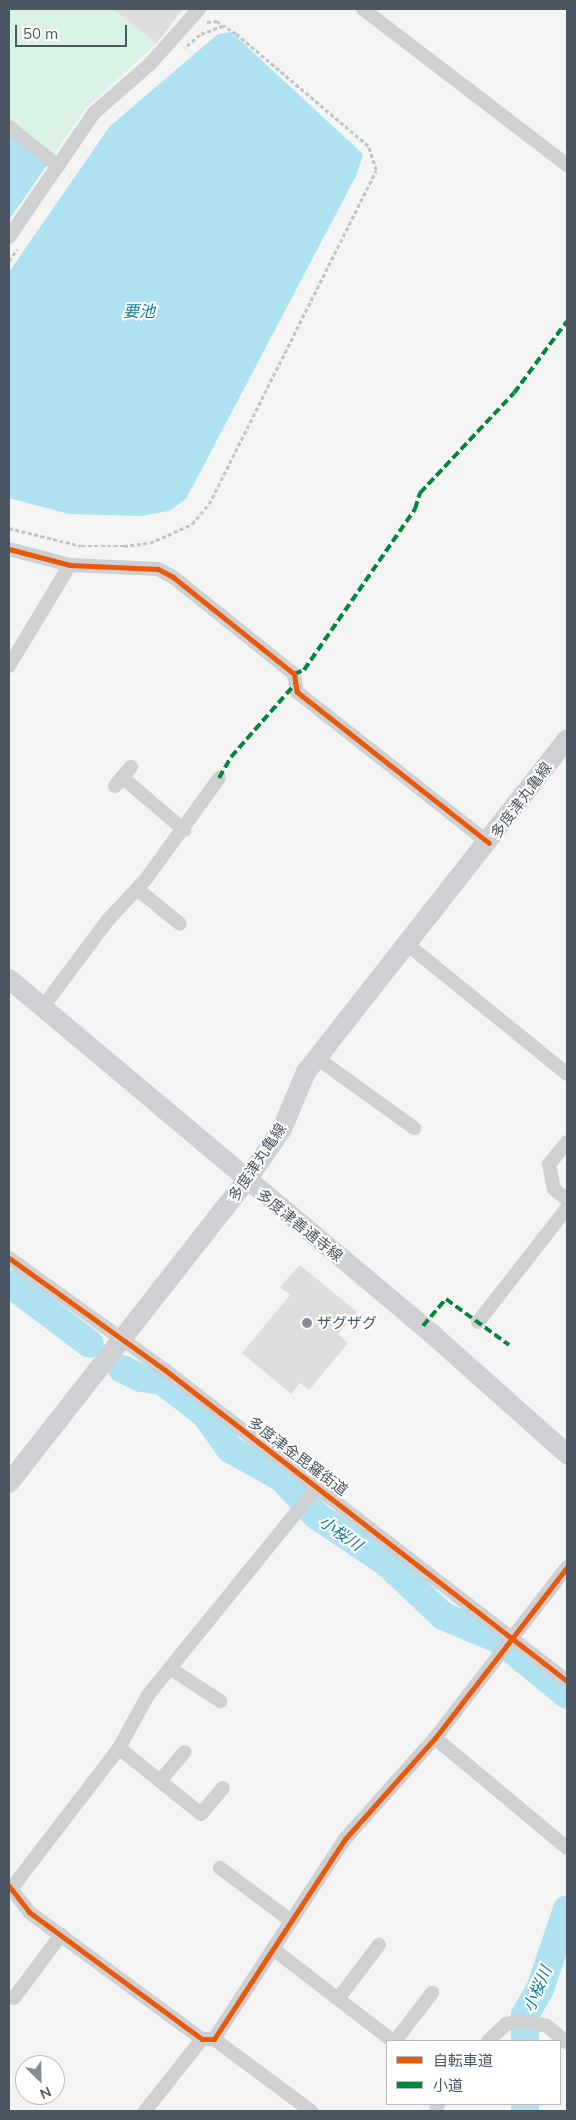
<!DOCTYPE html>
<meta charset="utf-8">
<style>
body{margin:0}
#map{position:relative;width:576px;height:2120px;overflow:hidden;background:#f4f4f4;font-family:Mulish,"Noto Sans JP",sans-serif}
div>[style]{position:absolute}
.green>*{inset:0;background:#d9f2e3}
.water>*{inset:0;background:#aee2f0}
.river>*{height:28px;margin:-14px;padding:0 14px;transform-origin:14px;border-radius:14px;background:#aee2f0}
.building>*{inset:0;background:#ddddde}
.path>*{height:2.5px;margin-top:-1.25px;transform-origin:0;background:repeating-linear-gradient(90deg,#bcc7c4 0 4px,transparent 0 6.5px)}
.street>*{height:14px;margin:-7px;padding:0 7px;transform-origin:7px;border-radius:7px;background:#ced0d2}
.secondary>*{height:20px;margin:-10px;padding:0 10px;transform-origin:10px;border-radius:10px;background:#ced0d4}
.quiet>*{height:4px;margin-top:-2px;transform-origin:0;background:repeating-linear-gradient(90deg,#00873e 0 8px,transparent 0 12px)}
.cycleway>*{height:5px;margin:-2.5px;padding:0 2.5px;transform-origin:2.5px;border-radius:2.5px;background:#e8590c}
.dots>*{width:14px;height:14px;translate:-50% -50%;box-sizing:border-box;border:2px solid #fff;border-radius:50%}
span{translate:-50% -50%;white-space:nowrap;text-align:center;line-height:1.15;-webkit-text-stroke:4px #fff;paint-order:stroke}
.street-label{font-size:15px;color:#4a5661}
.poi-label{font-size:15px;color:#4a5661}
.left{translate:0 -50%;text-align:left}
.water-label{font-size:16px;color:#0c7c9b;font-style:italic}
.frame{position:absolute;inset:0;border:10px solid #4a5661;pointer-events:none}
.legend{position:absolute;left:386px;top:2040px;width:175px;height:65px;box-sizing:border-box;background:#fff;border:1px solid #b7bbc0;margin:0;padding:6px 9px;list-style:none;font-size:15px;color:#4a5661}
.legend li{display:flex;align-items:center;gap:10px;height:25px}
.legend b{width:25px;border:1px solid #b7bbc0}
.north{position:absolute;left:15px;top:2055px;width:50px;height:50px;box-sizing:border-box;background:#fff;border:1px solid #b7bbc0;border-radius:50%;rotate:157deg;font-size:14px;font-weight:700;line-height:20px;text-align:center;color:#4a5661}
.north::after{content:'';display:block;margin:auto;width:18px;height:22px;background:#868d94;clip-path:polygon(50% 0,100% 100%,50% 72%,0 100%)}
.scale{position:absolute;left:15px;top:25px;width:112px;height:22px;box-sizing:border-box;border:2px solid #4a5661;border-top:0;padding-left:6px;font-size:15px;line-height:18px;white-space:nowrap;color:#4a5661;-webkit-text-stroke:4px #fff;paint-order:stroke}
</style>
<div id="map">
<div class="green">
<div style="clip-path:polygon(9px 9px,113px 9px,157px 43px,87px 107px,54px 154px,9px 119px)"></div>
</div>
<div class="water">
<div style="clip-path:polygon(231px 32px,363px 154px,357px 174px,186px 499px,169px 511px,141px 516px,69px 514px,9px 498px,9px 272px,110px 126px,218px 34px)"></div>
<div style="clip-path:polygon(9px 125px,51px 159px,9px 220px)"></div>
</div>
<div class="river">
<div style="left:9px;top:1283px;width:101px;rotate:37deg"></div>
<div style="left:122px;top:1369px;width:21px;rotate:25deg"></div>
<div style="left:141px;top:1378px;width:21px;rotate:8deg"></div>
<div style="left:162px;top:1381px;width:54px;rotate:37.5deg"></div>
<div style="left:205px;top:1414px;width:43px;rotate:54.5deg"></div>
<div style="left:230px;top:1449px;width:60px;rotate:29.1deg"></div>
<div style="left:282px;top:1478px;width:52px;rotate:47.4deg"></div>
<div style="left:317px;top:1516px;width:84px;rotate:33.9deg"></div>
<div style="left:387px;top:1563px;width:77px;rotate:43.4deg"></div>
<div style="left:443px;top:1616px;width:62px;rotate:22.8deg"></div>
<div style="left:500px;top:1640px;width:87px;rotate:39.4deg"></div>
<div style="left:525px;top:2041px;width:26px;rotate:-90deg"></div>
<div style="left:525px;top:2015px;width:30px;rotate:-60deg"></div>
<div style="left:540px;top:1989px;width:84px;rotate:-71.4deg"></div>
<div style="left:525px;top:2104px;width:7px;rotate:90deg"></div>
</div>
<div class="building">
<div style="clip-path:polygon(113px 9px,183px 9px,157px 43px)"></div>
<div style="clip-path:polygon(300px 1265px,357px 1312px,338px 1334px,348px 1343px,309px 1390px,300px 1383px,291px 1394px,242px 1353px,290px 1295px,280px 1287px)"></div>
</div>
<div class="path">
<div style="left:207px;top:22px;width:10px;rotate:-6deg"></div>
<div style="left:217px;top:21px;width:9px;rotate:41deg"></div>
<div style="left:9px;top:261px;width:14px;rotate:-56deg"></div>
<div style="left:9px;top:528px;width:74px;rotate:14deg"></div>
<div style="left:81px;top:546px;width:43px"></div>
<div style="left:124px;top:546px;width:26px;rotate:-7deg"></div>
<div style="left:150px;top:543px;width:46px;rotate:-24.3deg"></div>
<div style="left:192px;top:524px;width:26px;rotate:-50deg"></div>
<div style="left:209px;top:504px;width:373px;rotate:-63.4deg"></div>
<div style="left:376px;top:170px;width:25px;rotate:-108deg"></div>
<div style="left:368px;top:146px;width:173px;rotate:-139.7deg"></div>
<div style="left:236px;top:34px;width:15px;rotate:-148deg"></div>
<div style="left:223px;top:26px;width:25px;rotate:159deg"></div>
<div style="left:200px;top:35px;width:20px;rotate:139deg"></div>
</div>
<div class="street">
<div style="left:363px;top:9px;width:257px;rotate:37.4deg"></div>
<div style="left:9px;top:127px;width:63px;rotate:38.5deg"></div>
<div style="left:9px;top:237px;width:150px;rotate:-55.6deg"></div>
<div style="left:94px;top:113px;width:74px;rotate:-41.2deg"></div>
<div style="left:150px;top:64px;width:74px;rotate:-48.3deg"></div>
<div style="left:9px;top:549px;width:63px;rotate:14.7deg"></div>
<div style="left:70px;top:565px;width:88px;rotate:2.6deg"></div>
<div style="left:158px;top:569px;width:17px;rotate:28deg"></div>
<div style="left:173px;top:577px;width:155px;rotate:38.7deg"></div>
<div style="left:294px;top:674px;width:18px;rotate:81deg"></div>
<div style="left:297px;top:692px;width:244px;rotate:38.2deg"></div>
<div style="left:9px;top:666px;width:118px;rotate:-58.9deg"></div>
<div style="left:122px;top:777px;width:82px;rotate:40.5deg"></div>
<div style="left:115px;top:786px;width:25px;rotate:-50deg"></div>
<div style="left:137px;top:889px;width:55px;rotate:39.1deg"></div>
<div style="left:407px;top:944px;width:206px;rotate:39.1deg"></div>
<div style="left:42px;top:1008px;width:109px;rotate:-53.2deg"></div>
<div style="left:107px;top:921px;width:57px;rotate:-47.1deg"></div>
<div style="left:146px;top:879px;width:125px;rotate:-54.1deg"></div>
<div style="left:317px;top:1058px;width:120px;rotate:35.8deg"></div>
<div style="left:567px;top:1142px;width:28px;rotate:129deg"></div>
<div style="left:549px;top:1164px;width:25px;rotate:79deg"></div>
<div style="left:554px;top:1189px;width:17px;rotate:40deg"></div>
<div style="left:9px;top:1258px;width:192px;rotate:35.7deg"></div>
<div style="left:165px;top:1370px;width:508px;rotate:37.73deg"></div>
<div style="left:478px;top:1322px;width:145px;rotate:-52deg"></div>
<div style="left:171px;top:1669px;width:59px;rotate:33.1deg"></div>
<div style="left:435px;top:1738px;width:172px;rotate:39.8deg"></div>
<div style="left:119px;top:1748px;width:105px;rotate:38.8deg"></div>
<div style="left:201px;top:1814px;width:34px;rotate:-50deg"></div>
<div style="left:160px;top:1781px;width:38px;rotate:-50deg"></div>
<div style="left:220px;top:1868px;width:89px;rotate:36.7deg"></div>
<div style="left:9px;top:1886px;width:33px;rotate:52deg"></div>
<div style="left:29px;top:1912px;width:215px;rotate:36.3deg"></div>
<div style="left:202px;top:2039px;width:12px"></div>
<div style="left:214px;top:2039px;width:239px;rotate:-56.8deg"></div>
<div style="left:345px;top:1839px;width:135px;rotate:-48.3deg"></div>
<div style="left:435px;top:1738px;width:216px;rotate:-52.3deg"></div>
<div style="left:11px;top:1889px;width:178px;rotate:-52.5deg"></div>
<div style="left:119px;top:1748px;width:60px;rotate:-61.3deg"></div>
<div style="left:148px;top:1695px;width:268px;rotate:-50.9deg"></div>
<div style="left:273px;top:1949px;width:151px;rotate:37.5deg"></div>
<div style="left:14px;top:1998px;width:79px;rotate:-53.3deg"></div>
<div style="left:338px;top:1999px;width:68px;rotate:-52.8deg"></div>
<div style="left:214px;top:2039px;width:121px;rotate:36.6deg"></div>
<div style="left:395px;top:2041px;width:61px;rotate:-52.4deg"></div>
<div style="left:488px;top:2041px;width:25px;rotate:-43deg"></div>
<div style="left:506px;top:2024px;width:14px;rotate:-12deg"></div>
<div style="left:520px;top:2021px;width:27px;rotate:10deg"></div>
<div style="left:547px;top:2026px;width:26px;rotate:40deg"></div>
<div style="left:145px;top:2111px;width:92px;rotate:-51.6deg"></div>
<div style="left:436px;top:2111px;width:7px;rotate:-74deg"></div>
</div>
<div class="secondary">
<div style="left:9px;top:979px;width:551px;rotate:39.99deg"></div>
<div style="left:431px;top:1333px;width:182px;rotate:41.7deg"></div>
<div style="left:9px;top:1483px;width:384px;rotate:-51.9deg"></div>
<div style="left:246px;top:1181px;width:63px;rotate:-55.3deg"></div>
<div style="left:282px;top:1129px;width:62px;rotate:-67.2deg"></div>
<div style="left:306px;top:1072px;width:423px;rotate:-51.9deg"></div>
</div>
<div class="quiet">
<div style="left:294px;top:674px;width:11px;rotate:-22deg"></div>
<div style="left:304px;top:670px;width:196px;rotate:-55.4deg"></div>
<div style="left:415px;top:509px;width:17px;rotate:-73deg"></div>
<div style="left:420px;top:493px;width:137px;rotate:-46.8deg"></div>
<div style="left:514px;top:393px;width:89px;rotate:-53.6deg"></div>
<div style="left:219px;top:778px;width:24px;rotate:-60deg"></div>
<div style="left:231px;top:757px;width:98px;rotate:-48.7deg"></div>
<div style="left:423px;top:1326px;width:35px;rotate:-50deg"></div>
<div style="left:446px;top:1299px;width:78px;rotate:36.1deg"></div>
</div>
<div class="cycleway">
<div style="left:9px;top:549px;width:63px;rotate:14.7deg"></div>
<div style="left:70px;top:565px;width:88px;rotate:2.6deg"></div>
<div style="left:158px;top:569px;width:17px;rotate:28deg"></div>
<div style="left:173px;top:577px;width:155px;rotate:38.7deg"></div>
<div style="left:294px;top:674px;width:18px;rotate:81deg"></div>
<div style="left:297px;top:692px;width:244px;rotate:38.2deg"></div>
<div style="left:9px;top:1258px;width:192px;rotate:35.7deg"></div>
<div style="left:165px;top:1370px;width:508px;rotate:37.73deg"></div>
<div style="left:9px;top:1886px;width:33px;rotate:52deg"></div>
<div style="left:29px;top:1912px;width:215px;rotate:36.3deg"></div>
<div style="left:202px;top:2039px;width:12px"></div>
<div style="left:214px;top:2039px;width:239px;rotate:-56.8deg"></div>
<div style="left:345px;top:1839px;width:135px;rotate:-48.3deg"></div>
<div style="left:435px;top:1738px;width:216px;rotate:-52.3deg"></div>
</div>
<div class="dots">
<div style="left:307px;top:1323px;background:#868d94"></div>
</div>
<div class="street-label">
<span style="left:521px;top:800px;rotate:-53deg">多度津丸亀線</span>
<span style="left:257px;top:1162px;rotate:-56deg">多度津丸亀線</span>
<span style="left:300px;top:1225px;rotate:39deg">多度津善通寺線</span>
<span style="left:298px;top:1456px;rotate:37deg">多度津金毘羅街道</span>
</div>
<div class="poi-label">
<span class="left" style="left:317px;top:1323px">ザグザグ</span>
</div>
<div class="water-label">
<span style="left:139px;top:311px">要池</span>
<span style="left:341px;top:1533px;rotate:35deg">小桜川</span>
<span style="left:537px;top:1989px;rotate:-67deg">小桜川</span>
</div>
<div class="frame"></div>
<ul class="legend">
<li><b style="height:6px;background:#e8590c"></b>自転車道</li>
<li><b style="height:6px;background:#00873e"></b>小道</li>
</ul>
<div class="north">N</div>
<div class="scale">50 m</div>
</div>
